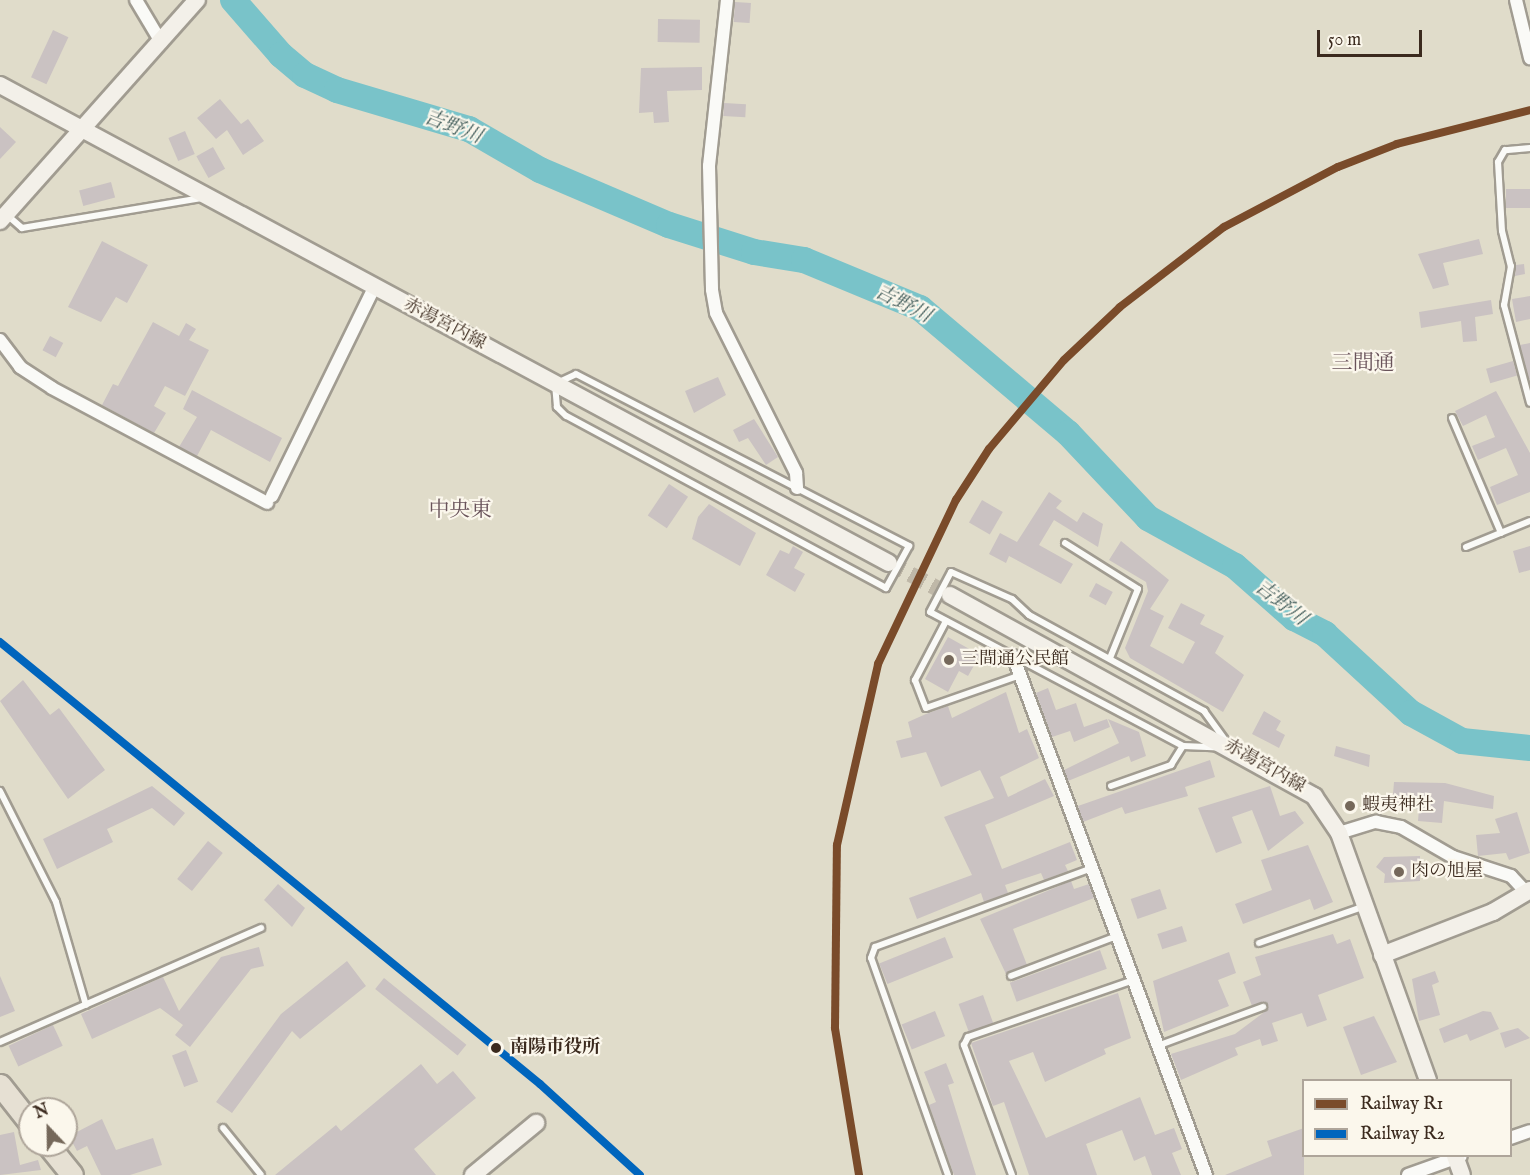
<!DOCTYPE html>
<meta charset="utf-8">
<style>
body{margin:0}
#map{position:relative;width:1530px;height:1175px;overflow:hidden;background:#e0dcca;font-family:"IM FELL English","Noto Serif JP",serif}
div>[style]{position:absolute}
.river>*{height:26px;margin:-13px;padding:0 13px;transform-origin:13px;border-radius:13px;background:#79c3c9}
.building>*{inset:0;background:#cac2c2;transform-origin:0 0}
.secondary-tunnel>*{height:16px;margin-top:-8px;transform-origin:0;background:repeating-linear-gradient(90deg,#bfb8a8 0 16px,transparent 0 24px)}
.roads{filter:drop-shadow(2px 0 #a19c91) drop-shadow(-2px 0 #a19c91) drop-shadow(0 2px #a19c91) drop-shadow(0 -2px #a19c91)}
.lane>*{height:6px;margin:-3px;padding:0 3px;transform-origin:3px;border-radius:3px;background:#fafaf7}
.street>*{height:12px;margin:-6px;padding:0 6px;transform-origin:6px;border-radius:6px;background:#fafaf7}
.secondary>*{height:16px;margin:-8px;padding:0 8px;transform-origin:8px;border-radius:8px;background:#f3f0e9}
.highway>*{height:21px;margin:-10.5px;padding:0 10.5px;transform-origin:10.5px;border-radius:10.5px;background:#e6e0d3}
.rail-1>*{height:8px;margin:-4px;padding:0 4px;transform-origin:4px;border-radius:4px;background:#7a4b2a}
.rail-2>*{height:8px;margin:-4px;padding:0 4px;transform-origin:4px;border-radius:4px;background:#0065bd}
.dots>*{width:16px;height:16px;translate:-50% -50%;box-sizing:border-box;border:3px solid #fbf7ec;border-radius:50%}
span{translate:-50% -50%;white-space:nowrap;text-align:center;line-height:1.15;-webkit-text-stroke:4.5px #fbf7ec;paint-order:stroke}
.street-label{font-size:18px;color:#3b2a1e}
.poi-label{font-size:18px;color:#3b2a1e}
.left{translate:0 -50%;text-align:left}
.stop-label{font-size:18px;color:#3b2a1e;font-weight:700}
.water-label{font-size:20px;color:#415c5a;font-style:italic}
.quarter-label{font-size:21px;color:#69535a}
.legend{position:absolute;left:1302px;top:1079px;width:210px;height:78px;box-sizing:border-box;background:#fbf7ec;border:2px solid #aea59a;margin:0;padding:8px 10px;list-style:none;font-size:18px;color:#3b2a1e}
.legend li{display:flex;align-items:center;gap:12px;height:30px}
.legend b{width:30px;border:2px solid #aea59a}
.north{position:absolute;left:18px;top:1097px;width:60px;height:60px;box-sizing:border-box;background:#fbf7ec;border:2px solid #aea59a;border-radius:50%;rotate:338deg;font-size:16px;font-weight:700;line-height:24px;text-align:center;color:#3b2a1e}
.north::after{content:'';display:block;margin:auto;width:21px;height:27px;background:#75685a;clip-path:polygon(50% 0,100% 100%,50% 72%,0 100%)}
.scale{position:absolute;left:1317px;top:30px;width:105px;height:27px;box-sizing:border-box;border:3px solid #3b2a1e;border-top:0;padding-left:8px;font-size:18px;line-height:21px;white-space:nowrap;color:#3b2a1e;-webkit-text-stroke:4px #fbf7ec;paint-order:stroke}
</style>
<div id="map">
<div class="river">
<div style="left:233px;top:0;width:73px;rotate:48.9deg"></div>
<div style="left:281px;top:55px;width:31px;rotate:40deg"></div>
<div style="left:305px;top:75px;width:35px;rotate:25deg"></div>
<div style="left:337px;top:90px;width:138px;rotate:16.5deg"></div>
<div style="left:469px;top:129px;width:82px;rotate:30deg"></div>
<div style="left:540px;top:170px;width:140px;rotate:23.1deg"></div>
<div style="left:669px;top:225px;width:89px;rotate:17.6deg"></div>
<div style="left:754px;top:252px;width:51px;rotate:9.1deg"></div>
<div style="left:804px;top:260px;width:126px;rotate:22.5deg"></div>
<div style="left:920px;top:308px;width:194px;rotate:40.2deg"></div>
<div style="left:1068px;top:433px;width:117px;rotate:46.7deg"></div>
<div style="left:1148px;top:518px;width:99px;rotate:28.9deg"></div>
<div style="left:1235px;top:566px;width:79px;rotate:41.4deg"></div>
<div style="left:1294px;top:618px;width:35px;rotate:27deg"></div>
<div style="left:1325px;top:634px;width:117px;rotate:42.6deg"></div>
<div style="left:1411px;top:713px;width:58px;rotate:28.8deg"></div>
<div style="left:1462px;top:741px;width:68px;rotate:5.9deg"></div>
</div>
<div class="building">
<div style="left:735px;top:2px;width:16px;height:20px;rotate:4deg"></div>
<div style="left:658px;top:19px;width:42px;height:23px;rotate:1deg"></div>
<div style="left:53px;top:30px;width:17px;height:52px;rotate:25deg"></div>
<div style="clip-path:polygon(702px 67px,702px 90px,667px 91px,669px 122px,654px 123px,653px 112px,639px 113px,641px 68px)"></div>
<div style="clip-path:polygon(220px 99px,241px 124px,248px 119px,264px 141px,243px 155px,227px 130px,216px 139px,197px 118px)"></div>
<div style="left:724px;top:103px;width:22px;height:13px;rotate:3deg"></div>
<div style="clip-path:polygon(0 127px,16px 142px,0 159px)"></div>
<div style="left:185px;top:131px;width:25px;height:18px;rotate:67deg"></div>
<div style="left:213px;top:147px;width:25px;height:19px;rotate:61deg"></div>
<div style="left:111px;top:182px;width:16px;height:33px;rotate:75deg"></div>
<div style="left:1530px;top:189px;width:19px;height:24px;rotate:90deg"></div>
<div style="clip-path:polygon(1479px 239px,1483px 254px,1443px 263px,1449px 285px,1433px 289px,1418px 254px)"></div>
<div style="clip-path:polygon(102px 241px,148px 265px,127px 303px,116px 297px,101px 322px,68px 307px)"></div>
<div style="clip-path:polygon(1524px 264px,1525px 274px,1515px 276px,1516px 265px)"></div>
<div style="clip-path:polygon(1530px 296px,1530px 319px,1516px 322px,1512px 299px)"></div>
<div style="clip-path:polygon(1491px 300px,1493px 314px,1475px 317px,1477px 341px,1463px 342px,1461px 321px,1421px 328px,1419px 312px)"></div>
<div style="clip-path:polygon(153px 322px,179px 336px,186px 323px,196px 329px,189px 340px,209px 350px,185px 396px,165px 386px,154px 406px,166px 413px,154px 433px,102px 405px,113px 384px,118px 386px)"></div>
<div style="left:50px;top:336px;width:15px;height:16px;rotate:28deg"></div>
<div style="clip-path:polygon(1530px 343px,1530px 379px,1529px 379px,1520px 345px)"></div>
<div style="left:1513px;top:361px;width:15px;height:28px;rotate:74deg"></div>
<div style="clip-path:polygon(718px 377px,726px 395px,694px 413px,685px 391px)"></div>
<div style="clip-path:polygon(192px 390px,282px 438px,270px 462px,211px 430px,197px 456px,179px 447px,197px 417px,183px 409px)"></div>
<div style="clip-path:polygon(1496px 391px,1530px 453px,1530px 492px,1497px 505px,1490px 487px,1518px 475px,1506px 448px,1478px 460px,1472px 446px,1495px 437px,1486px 415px,1463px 426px,1455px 411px)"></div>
<div style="clip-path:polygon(754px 419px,778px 457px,766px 465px,748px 438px,739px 442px,733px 430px)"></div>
<div style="left:669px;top:484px;width:23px;height:38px;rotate:34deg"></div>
<div style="clip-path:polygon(1049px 492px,1062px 501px,1056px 508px,1077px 522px,1083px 512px,1103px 524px,1098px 547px,1054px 520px,1039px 545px,1073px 564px,1061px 584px,1009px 556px,1006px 563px,989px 554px,1000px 533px,1017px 542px)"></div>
<div style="left:982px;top:500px;width:24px;height:26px;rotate:30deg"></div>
<div style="clip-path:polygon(709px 504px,756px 533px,740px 566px,692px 539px,698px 517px)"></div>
<div style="clip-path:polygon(1121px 541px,1169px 580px,1150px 609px,1164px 616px,1150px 646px,1183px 664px,1195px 642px,1168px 628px,1181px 603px,1205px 615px,1200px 624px,1224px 636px,1215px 653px,1244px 675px,1223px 712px,1130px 658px,1125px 648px,1148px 591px,1146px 582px,1109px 560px)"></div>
<div style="clip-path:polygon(793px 546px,803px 552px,794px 568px,805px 574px,795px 592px,766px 575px,780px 550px,789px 554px)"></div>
<div style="clip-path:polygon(1530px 546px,1530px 570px,1519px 573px,1513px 551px)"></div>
<div style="left:1096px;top:583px;width:19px;height:15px;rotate:28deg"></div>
<div style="clip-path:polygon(948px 637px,980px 655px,968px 676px,959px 671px,948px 692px,925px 679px)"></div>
<div style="clip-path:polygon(23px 680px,50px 715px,59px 708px,105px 770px,68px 799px,0 701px)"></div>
<div style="clip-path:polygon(1048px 688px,1056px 710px,1076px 703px,1084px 727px,1107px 719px,1110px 727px,1074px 742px,1070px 731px,1052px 737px,1036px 693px)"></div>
<div style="clip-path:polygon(1006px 692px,1019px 733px,1027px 729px,1039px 758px,1000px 777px,1008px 797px,1045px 779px,1054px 796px,985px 825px,1002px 869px,1070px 842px,1077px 860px,1065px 865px,1068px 871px,1044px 880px,1041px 873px,1005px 885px,1008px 893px,984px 902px,981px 893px,917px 919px,909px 898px,972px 875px,944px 817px,994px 798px,980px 770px,941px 787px,926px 752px,901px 758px,896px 741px,912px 737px,908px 722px,926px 714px,948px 706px,952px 718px)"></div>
<div style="clip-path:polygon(1264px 711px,1281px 721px,1276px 730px,1285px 735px,1279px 748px,1252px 734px)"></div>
<div style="clip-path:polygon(1108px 719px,1139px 732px,1146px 756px,1131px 762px,1129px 756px,1068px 781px,1064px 770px,1119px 743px)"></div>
<div style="clip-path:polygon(1336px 746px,1370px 755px,1369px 767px,1334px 756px)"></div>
<div style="clip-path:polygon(1210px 760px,1215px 777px,1185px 787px,1188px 796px,1125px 814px,1122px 807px,1083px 822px,1078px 806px)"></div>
<div style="clip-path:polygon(1394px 782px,1445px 783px,1494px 796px,1493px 809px,1444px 801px,1442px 823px,1418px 821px,1419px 809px,1392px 806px)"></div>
<div style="clip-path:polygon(152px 786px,185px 813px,174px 826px,152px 808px,107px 829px,113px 842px,57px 869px,43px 839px)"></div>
<div style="clip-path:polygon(1270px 786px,1280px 816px,1295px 811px,1304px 823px,1268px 851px,1252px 810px,1232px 817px,1242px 843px,1216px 853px,1198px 808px)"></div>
<div style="clip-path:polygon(1517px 812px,1530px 853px,1509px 860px,1506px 853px,1478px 856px,1476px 835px,1500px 833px,1495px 819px)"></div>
<div style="left:208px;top:841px;width:19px;height:49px;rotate:39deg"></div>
<div style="clip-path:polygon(1308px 845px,1333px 902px,1314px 910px,1310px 899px,1243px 924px,1235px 904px,1272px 890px,1261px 860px)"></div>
<div style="clip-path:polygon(1420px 856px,1420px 881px,1384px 883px,1385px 874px,1376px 867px,1384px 857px)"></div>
<div style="clip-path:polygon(1071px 881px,1074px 889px,1089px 884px,1094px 898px,1013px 929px,1027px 965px,1006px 974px,980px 919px)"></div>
<div style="clip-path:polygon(278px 884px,305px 908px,292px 927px,264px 900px)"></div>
<div style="left:1160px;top:889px;width:21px;height:31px;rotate:71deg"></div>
<div style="left:1182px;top:926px;width:16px;height:26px;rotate:72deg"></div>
<div style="clip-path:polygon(1333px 934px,1337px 944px,1350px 939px,1364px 978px,1318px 995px,1327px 1020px,1307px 1027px,1302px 1013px,1272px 1023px,1278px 1041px,1262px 1046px,1260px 1039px,1235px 1048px,1238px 1055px,1181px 1080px,1171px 1054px,1235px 1034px,1267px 1010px,1264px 1002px,1252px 1006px,1243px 982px,1261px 975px,1255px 957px)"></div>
<div style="left:945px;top:937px;width:22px;height:71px;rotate:68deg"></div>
<div style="clip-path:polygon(259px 947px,264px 966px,251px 969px,190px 1047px,175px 1035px,183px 1025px,160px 1008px,92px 1039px,81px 1014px,163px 977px,179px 1011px,221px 957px)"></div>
<div style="left:1100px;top:950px;width:20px;height:96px;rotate:70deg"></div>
<div style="clip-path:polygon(1229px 952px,1236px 973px,1218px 980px,1229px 1006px,1164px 1032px,1153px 981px)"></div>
<div style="clip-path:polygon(347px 961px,366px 986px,300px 1039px,292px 1031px,232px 1113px,216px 1102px,281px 1014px)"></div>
<div style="clip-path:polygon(1435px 971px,1439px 982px,1432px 985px,1440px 1015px,1419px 1021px,1412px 979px)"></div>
<div style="clip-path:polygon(0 976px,15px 1011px,0 1017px)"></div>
<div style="left:384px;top:978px;width:106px;height:14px;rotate:39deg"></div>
<div style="clip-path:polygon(1118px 993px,1131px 1038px,1104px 1049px,1106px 1054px,1045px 1082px,1033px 1052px,1009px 1061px,1046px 1138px,1140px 1097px,1155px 1135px,1174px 1128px,1182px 1149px,1172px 1153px,1181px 1175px,1152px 1175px,1145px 1156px,1134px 1161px,1122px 1130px,1086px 1144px,1097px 1175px,1029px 1175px,1004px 1102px,993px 1106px,971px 1043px)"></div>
<div style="left:983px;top:995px;width:30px;height:26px;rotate:70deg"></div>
<div style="left:935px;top:1011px;width:27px;height:36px;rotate:68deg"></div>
<div style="clip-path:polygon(1483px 1011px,1491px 1012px,1499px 1029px,1470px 1041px,1467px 1034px,1444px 1043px,1439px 1029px)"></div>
<div style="clip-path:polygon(1374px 1016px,1397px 1062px,1361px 1075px,1343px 1027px)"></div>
<div style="left:53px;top:1025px;width:23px;height:49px;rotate:65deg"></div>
<div style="clip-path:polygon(1518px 1028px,1530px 1038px,1505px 1048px,1500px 1033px)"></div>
<div style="left:186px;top:1050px;width:34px;height:15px;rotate:69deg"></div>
<div style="clip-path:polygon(946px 1063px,954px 1083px,948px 1085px,976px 1175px,954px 1175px,929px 1105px,936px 1102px,924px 1072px)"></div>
<div style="clip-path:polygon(421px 1064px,437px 1084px,453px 1071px,476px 1098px,414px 1149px,436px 1175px,275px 1175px,336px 1125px,341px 1131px)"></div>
<div style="clip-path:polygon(102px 1119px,116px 1150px,153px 1138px,162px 1165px,130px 1175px,101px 1175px,87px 1146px,77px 1151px,69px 1136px)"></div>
<div style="clip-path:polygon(1304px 1128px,1304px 1175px,1225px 1175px,1272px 1156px,1267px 1141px)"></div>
<div style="clip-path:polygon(14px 1132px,20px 1165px,38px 1160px,41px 1170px,0 1175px,0 1135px)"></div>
</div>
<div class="secondary-tunnel">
<div style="left:889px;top:563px;width:69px;rotate:27.7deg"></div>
</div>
<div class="roads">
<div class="lane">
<div style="left:1530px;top:148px;width:25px;rotate:175deg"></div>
<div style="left:1505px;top:150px;width:14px;rotate:120deg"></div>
<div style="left:1498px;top:162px;width:69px;rotate:86.7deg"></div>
<div style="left:1502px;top:231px;width:36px;rotate:76deg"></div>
<div style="left:1511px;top:266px;width:40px;rotate:100deg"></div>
<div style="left:1504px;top:305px;width:101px;rotate:75.1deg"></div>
<div style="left:7px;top:215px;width:20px;rotate:41deg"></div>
<div style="left:22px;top:228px;width:182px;rotate:-9.5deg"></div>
<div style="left:576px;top:374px;width:375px;rotate:27.3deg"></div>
<div style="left:909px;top:546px;width:48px;rotate:118.7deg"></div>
<div style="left:886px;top:588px;width:363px;rotate:-151.7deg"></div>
<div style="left:566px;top:416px;width:13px;rotate:-135deg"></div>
<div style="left:557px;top:407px;width:23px;rotate:-95deg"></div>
<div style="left:555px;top:384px;width:23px;rotate:-25deg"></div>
<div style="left:1452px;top:418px;width:125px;rotate:66.9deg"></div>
<div style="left:1065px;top:543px;width:86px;rotate:32.2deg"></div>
<div style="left:1138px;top:589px;width:74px;rotate:112.1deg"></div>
<div style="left:1466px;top:547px;width:69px;rotate:-22.1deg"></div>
<div style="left:951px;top:572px;width:67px;rotate:23.9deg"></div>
<div style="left:1012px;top:599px;width:23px;rotate:43deg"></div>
<div style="left:1029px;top:615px;width:200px;rotate:28.7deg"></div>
<div style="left:1204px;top:711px;width:46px;rotate:53.9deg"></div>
<div style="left:1231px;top:748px;width:48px;rotate:-177.6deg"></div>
<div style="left:1183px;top:746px;width:286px;rotate:-152.1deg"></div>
<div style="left:930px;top:612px;width:45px;rotate:-62.3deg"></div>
<div style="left:946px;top:621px;width:67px;rotate:117.7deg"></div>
<div style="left:915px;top:680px;width:30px;rotate:69deg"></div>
<div style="left:926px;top:708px;width:101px;rotate:-19.2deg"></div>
<div style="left:1111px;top:786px;width:64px;rotate:-19.3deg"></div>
<div style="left:1171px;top:765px;width:22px;rotate:-58deg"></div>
<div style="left:0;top:791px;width:124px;rotate:63.2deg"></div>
<div style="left:56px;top:902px;width:107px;rotate:73.8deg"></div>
<div style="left:1259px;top:943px;width:112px;rotate:-19.2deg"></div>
<div style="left:1011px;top:976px;width:113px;rotate:-20.7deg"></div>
<div style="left:0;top:1042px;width:285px;rotate:-23.6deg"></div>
<div style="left:1160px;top:1045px;width:110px;rotate:-20.3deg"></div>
<div style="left:223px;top:1128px;width:60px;rotate:51deg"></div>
<div style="left:948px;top:1175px;width:230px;rotate:-109.5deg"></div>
<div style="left:871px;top:958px;width:12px;rotate:-70deg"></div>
<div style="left:875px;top:947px;width:231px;rotate:-20deg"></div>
<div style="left:1012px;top:1175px;width:139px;rotate:-110.3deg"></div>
<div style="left:964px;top:1045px;width:9px;rotate:-63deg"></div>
<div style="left:968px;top:1037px;width:178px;rotate:-19deg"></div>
</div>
<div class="street">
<div style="left:136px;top:0;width:49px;rotate:59.2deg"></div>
<div style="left:727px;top:0;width:167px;rotate:96.2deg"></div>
<div style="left:709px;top:166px;width:124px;rotate:88.6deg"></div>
<div style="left:712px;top:290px;width:23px;rotate:80deg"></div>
<div style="left:716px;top:313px;width:179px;rotate:63.4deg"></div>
<div style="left:796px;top:473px;width:15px;rotate:86deg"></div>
<div style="left:1516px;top:0;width:60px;rotate:76.4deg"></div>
<div style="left:0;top:340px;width:34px;rotate:53deg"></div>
<div style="left:20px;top:367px;width:38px;rotate:33deg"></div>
<div style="left:52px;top:388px;width:244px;rotate:28.1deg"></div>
<div style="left:272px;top:496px;width:232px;rotate:-63.9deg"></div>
<div style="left:1013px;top:656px;width:554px;rotate:69.6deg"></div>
<div style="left:1339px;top:833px;width:39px;rotate:-17deg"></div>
<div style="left:1376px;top:822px;width:25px;rotate:11deg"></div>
<div style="left:1401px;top:827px;width:60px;rotate:30deg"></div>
<div style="left:1453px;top:857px;width:61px;rotate:18.1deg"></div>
<div style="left:1511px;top:876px;width:23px;rotate:47deg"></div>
<div style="left:1510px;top:1138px;width:21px;rotate:-19deg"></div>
<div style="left:1408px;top:1175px;width:56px;rotate:-19.7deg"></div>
</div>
<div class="secondary">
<div style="left:0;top:85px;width:1009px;rotate:28.27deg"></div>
<div style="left:0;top:221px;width:296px;rotate:-48.3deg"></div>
<div style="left:950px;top:595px;width:416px;rotate:28.9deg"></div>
<div style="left:1314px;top:796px;width:45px;rotate:56deg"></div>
<div style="left:1339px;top:833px;width:263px;rotate:70.2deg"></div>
<div style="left:1382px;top:955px;width:119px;rotate:-21.2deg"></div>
<div style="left:1493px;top:912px;width:43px;rotate:-30.7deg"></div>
<div style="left:1455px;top:1156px;width:20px;rotate:70deg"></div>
<div style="left:473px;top:1175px;width:82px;rotate:-39.5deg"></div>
</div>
<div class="highway">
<div style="left:0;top:1085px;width:48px;rotate:51.7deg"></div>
<div style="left:48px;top:1145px;width:38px;rotate:51deg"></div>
</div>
</div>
<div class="rail-1">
<div style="left:859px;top:1175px;width:149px;rotate:-99.3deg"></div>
<div style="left:835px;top:1028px;width:183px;rotate:-89.4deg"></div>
<div style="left:837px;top:845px;width:186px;rotate:-77.2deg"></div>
<div style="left:878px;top:664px;width:182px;rotate:-64.6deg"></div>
<div style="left:956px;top:500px;width:61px;rotate:-57.1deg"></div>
<div style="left:989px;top:449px;width:116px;rotate:-49.9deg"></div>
<div style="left:1064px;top:360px;width:77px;rotate:-43.4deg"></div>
<div style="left:1120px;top:307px;width:131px;rotate:-37.6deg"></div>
<div style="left:1224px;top:227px;width:129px;rotate:-27.8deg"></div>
<div style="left:1338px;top:167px;width:63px;rotate:-21.3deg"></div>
<div style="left:1397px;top:144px;width:137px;rotate:-14.3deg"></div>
</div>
<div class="rail-2">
<div style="left:0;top:642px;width:698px;rotate:39.3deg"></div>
<div style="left:540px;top:1084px;width:135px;rotate:42.3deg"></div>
</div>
<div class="dots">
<div style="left:949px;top:660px;background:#75685a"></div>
<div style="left:1350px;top:806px;background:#75685a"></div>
<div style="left:1399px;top:872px;background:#75685a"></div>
<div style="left:496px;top:1048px;background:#3b2a1e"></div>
</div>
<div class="street-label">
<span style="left:444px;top:325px;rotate:28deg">赤湯宮内線</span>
<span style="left:1264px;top:767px;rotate:30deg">赤湯宮内線</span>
</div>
<div class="poi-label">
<span class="left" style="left:961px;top:660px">三間通公民館</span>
<span class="left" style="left:1362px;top:806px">蝦夷神社</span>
<span class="left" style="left:1411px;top:872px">肉の旭屋</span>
</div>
<div class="stop-label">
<span class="left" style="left:510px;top:1048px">南陽市役所</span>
</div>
<div class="water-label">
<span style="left:453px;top:127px;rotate:21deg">吉野川</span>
<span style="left:903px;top:304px;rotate:27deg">吉野川</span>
<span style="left:1281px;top:603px;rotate:38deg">吉野川</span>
</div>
<div class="quarter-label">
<span style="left:1363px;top:364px">三間通</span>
<span style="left:460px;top:511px">中央東</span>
</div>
<ul class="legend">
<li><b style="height:8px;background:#7a4b2a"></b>Railway R1</li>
<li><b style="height:8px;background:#0065bd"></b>Railway R2</li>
</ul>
<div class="north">N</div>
<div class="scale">50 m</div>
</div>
